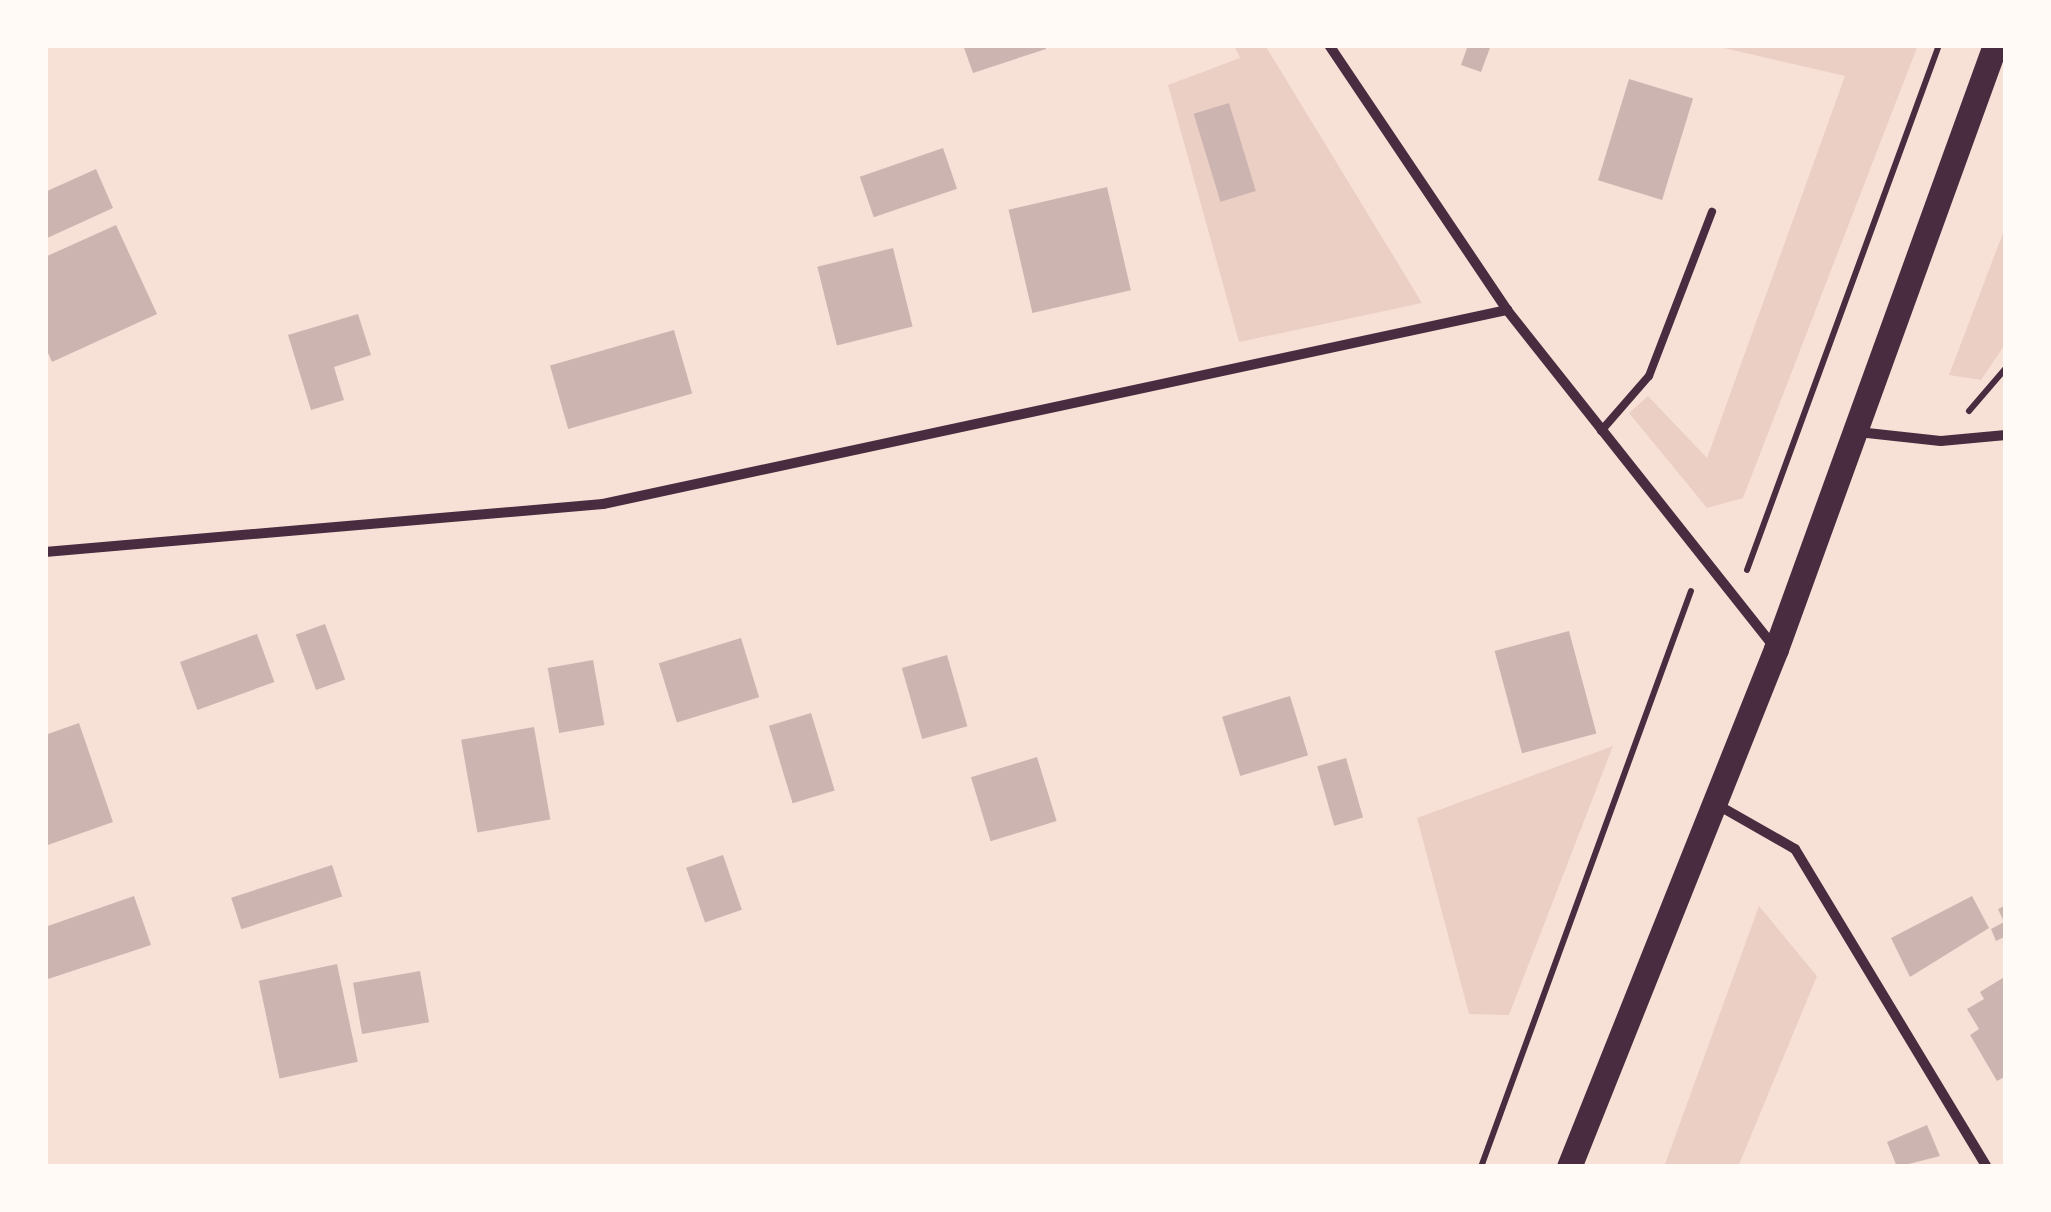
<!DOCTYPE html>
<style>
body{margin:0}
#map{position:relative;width:2051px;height:1212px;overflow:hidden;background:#f7e1d7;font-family:Mulish,sans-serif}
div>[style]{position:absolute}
.green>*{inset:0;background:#ebcfc5}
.building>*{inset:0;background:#ccb4b1;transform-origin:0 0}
.path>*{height:6px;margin:-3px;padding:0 3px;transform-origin:3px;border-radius:3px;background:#4a2c40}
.service>*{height:8px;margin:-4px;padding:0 4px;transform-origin:4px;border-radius:4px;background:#4a2c40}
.minor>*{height:10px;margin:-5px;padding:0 5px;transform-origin:5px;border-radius:5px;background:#4a2c40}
.primary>*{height:25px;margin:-12.5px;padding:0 12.5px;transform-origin:12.5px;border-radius:12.5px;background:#4a2c40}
span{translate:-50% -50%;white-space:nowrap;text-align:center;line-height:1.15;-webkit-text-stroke:10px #fffaf5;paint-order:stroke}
.frame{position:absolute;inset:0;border:48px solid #fffaf5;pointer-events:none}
</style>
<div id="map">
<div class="green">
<div style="clip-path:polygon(1234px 45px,1265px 45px,1422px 303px,1239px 342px,1168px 85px,1240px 58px)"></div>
<div style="clip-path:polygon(1711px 45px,1918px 45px,1743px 498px,1707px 508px,1629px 413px,1648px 396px,1707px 458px,1845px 76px)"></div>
<div style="clip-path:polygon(2006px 225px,2006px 343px,1981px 380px,1949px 375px)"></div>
<div style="clip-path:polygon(1613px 746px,1509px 1015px,1469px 1014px,1417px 818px)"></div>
<div style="clip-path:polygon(1759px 906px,1817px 976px,1738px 1167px,1664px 1167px)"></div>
</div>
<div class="building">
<div style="clip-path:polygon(963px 45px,1045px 45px,1046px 49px,973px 73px)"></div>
<div style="clip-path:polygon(1468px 45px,1491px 45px,1481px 72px,1461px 65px)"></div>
<div style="left:1629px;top:79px;width:67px;height:106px;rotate:17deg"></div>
<div style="left:1229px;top:103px;width:92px;height:37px;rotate:73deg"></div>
<div style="left:943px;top:148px;width:43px;height:88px;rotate:71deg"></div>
<div style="clip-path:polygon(96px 169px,113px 208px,45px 239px,45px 192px)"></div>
<div style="left:1107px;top:187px;width:106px;height:101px;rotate:77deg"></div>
<div style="clip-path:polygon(116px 225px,157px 314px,52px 362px,45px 346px,45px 257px)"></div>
<div style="left:893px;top:248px;width:81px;height:78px;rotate:76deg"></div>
<div style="clip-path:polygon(358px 314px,371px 355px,334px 367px,344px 400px,311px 410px,288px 335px)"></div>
<div style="left:674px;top:330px;width:66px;height:129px;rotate:74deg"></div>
<div style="left:325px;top:624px;width:59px;height:31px;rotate:70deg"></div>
<div style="left:1569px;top:631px;width:106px;height:77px;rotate:75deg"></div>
<div style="left:257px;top:634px;width:51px;height:82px;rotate:70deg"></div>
<div style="left:741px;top:638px;width:62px;height:86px;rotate:73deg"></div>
<div style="left:947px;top:655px;width:74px;height:47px;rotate:74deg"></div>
<div style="left:593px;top:660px;width:66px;height:46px;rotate:80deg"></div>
<div style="left:1290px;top:696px;width:62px;height:71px;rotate:73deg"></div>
<div style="left:811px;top:713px;width:81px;height:44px;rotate:73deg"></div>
<div style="clip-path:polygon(79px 723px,113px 822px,45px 846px,45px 735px)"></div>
<div style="left:534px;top:727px;width:94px;height:74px;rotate:80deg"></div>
<div style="left:1037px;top:757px;width:67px;height:69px;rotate:73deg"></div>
<div style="left:1346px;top:758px;width:62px;height:30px;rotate:74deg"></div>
<div style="left:723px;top:855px;width:58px;height:39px;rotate:71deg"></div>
<div style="left:332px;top:865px;width:33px;height:106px;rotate:72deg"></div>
<div style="clip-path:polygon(134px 896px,151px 945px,45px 980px,45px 927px)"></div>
<div style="clip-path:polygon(1972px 896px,1989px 928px,1910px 977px,1891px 938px)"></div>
<div style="clip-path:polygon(2006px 905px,2006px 936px,1996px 941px,1991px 929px,2004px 922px,1998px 909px)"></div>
<div style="left:337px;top:964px;width:100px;height:80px;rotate:78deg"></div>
<div style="left:420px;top:971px;width:52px;height:68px;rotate:80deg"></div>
<div style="clip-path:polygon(2006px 976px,2006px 1076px,1997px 1081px,1970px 1035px,1979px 1029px,1967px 1009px,1984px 999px,1980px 992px)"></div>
<div style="clip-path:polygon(1927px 1125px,1940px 1156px,1897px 1167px,1887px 1142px)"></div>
</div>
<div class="path">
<div style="left:1969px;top:411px;width:57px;rotate:-49.3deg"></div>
<div style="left:1747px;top:570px;width:559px;rotate:-69.91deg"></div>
<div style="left:1481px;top:1167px;width:613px;rotate:-69.97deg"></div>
</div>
<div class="service">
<div style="left:1601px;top:431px;width:73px;rotate:-48.9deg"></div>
<div style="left:1649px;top:376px;width:176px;rotate:-69deg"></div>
</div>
<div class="minor">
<div style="left:1329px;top:45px;width:319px;rotate:56.1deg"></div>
<div style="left:1507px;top:310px;width:430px;rotate:51.6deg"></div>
<div style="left:1858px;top:432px;width:83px;rotate:6.2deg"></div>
<div style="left:1941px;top:441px;width:65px;rotate:-5.3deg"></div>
<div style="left:45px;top:552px;width:560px;rotate:-4.92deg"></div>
<div style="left:603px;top:504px;width:925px;rotate:-12.11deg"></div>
<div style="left:1716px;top:804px;width:91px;rotate:29.7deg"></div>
<div style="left:1795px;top:849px;width:371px;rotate:58.9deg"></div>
</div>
<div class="primary">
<div style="left:1569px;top:1167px;width:558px;rotate:-68.22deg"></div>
<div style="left:1776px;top:649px;width:642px;rotate:-70.07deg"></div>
</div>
<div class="frame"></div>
</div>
